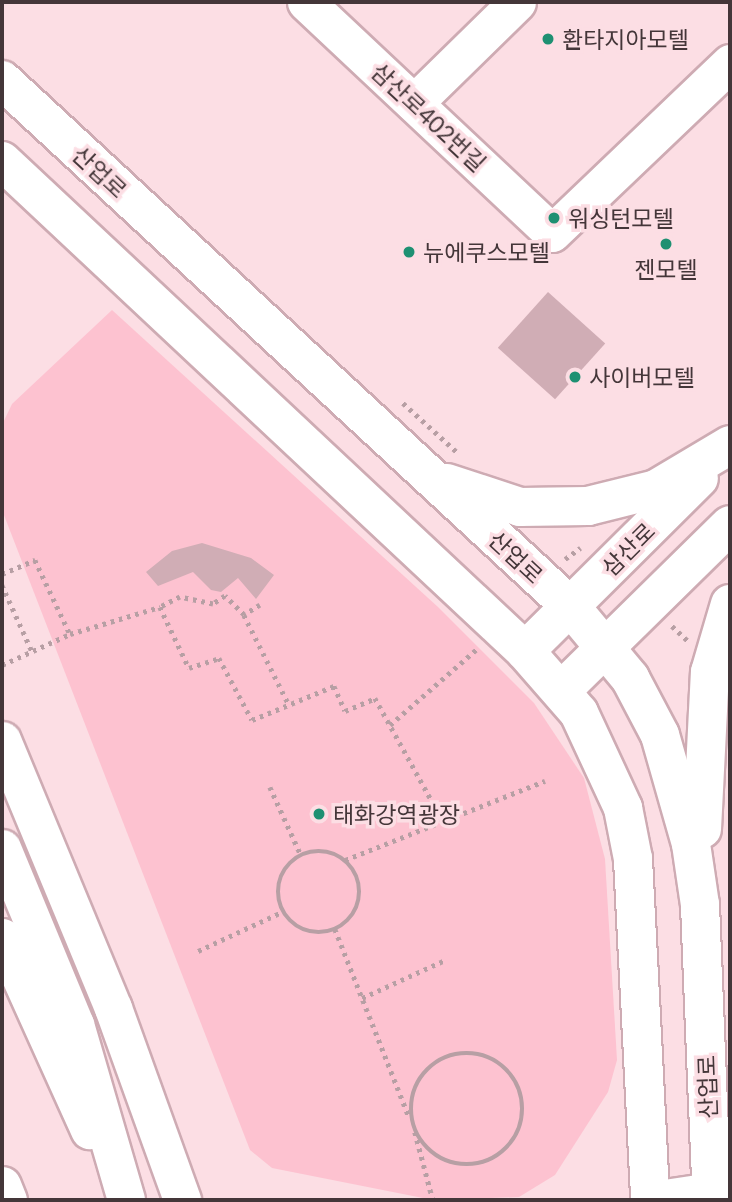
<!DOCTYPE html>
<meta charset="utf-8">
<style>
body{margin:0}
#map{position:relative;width:732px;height:1202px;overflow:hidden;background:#fcdee4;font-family:Lato,"Noto Sans KR",sans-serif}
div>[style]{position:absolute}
.green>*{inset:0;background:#fdc2d0}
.building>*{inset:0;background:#d0adb5;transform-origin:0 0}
.path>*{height:4.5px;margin-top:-2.25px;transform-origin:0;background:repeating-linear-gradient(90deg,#b79fa4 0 3.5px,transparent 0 8.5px)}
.path>.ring{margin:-2.25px;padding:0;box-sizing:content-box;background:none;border:4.5px solid #b79fa4;border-radius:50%}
.roads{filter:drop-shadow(2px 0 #ceabb3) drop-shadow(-2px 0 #ceabb3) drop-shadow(0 2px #ceabb3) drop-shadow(0 -2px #ceabb3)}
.minor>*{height:37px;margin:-18.5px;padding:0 18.5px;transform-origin:18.5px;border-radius:18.5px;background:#fff}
.major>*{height:38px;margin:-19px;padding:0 19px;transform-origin:19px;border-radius:19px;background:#fff}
.dots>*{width:19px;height:19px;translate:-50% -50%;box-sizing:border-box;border:4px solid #fcdee4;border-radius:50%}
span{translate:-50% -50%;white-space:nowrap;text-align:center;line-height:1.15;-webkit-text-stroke:7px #fcdee4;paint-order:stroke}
.poi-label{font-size:23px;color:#443639}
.left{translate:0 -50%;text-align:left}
.street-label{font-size:23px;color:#443639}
.frame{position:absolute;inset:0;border:4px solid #443639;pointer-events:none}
</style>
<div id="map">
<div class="green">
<div style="clip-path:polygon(112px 310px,438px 607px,534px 703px,584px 778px,605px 859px,617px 1060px,608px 1092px,555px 1175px,519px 1197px,433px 1200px,272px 1168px,250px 1150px,2px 510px,2px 425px,12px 404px)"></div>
</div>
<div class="building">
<div style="left:548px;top:292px;width:77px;height:75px;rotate:42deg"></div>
<div style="clip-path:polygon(202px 543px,251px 558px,274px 575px,256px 599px,238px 578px,221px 592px,211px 590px,193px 572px,158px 586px,146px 572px,172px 551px)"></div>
</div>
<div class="path">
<div style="left:403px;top:403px;width:72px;rotate:42.2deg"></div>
<div style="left:565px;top:559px;width:19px;rotate:-36deg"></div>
<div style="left:2px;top:574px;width:36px;rotate:-23deg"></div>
<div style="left:35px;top:560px;width:82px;rotate:64.7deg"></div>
<div style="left:2px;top:585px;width:72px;rotate:65.6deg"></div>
<div style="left:260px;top:605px;width:19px;rotate:148deg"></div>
<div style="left:244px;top:615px;width:27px;rotate:-135deg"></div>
<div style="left:225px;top:596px;width:14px;rotate:146deg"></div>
<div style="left:213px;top:604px;width:34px;rotate:-168deg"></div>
<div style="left:180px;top:597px;width:22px;rotate:153deg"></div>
<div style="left:160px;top:607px;width:68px;rotate:64.6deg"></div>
<div style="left:189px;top:668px;width:32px;rotate:-18deg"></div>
<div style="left:219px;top:658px;width:70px;rotate:62deg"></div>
<div style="left:252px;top:720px;width:89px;rotate:-22.5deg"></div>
<div style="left:334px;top:686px;width:27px;rotate:66deg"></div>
<div style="left:345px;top:711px;width:33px;rotate:-23deg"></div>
<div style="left:375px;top:698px;width:141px;rotate:61.1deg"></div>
<div style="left:244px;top:615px;width:101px;rotate:63.4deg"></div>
<div style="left:672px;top:626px;width:22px;rotate:43deg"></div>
<div style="left:2px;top:665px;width:75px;rotate:-24.5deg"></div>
<div style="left:70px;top:634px;width:94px;rotate:-16.7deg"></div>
<div style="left:390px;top:725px;width:117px;rotate:-41.2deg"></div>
<div style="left:270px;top:787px;width:75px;rotate:65.5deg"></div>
<div class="ring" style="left:278px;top:851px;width:77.5px;height:77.5px"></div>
<div style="left:345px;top:860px;width:215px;rotate:-21.6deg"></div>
<div style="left:335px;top:929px;width:202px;rotate:68.5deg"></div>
<div style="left:198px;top:951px;width:93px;rotate:-24.9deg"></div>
<div style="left:362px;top:998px;width:89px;rotate:-24.6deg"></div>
<div class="ring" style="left:411px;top:1053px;width:107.5px;height:107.5px"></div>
<div style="left:415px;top:1132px;width:70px;rotate:75.2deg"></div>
</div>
<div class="roads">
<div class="minor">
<div style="left:306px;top:2px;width:337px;rotate:43.2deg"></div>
<div style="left:552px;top:233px;width:246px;rotate:-43.7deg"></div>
<div style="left:414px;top:103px;width:144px;rotate:-44.4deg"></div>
<div style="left:2px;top:740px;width:290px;rotate:67.5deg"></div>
<div style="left:113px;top:1008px;width:204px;rotate:70.2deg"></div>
<div style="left:2px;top:848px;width:191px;rotate:67.5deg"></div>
<div style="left:75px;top:1024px;width:183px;rotate:73.8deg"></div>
<div style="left:2px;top:937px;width:212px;rotate:65.7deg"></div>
<div style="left:2px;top:1185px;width:16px;rotate:68deg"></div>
<div style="left:651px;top:1200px;width:61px;rotate:-8.5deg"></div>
<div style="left:711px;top:1191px;width:26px;rotate:-43deg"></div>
</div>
<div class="major">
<div style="left:2px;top:80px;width:774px;rotate:42.8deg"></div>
<div style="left:570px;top:606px;width:94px;rotate:50.2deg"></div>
<div style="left:630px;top:678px;width:64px;rotate:62.2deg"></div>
<div style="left:660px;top:735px;width:113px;rotate:74.1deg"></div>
<div style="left:691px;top:844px;width:62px;rotate:81.6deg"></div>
<div style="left:700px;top:905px;width:295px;rotate:87.7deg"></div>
<div style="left:2px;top:161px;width:717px;rotate:43.13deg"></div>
<div style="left:525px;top:651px;width:82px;rotate:48.9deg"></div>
<div style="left:579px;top:713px;width:105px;rotate:65.1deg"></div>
<div style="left:623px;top:808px;width:52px;rotate:78.9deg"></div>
<div style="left:633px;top:859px;width:341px;rotate:87.1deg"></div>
<div style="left:447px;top:483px;width:77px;rotate:18.2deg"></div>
<div style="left:520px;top:507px;width:68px;rotate:-0.8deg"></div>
<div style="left:588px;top:506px;width:70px;rotate:-14deg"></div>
<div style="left:656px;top:489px;width:86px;rotate:-30.7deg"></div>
<div style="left:525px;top:651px;width:245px;rotate:-44.8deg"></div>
<div style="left:562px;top:690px;width:235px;rotate:-44.5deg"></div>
<div style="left:702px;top:829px;width:157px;rotate:-87.1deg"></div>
<div style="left:710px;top:672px;width:71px;rotate:-73.6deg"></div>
</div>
</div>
<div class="dots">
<div style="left:548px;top:39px;background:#1e9072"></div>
<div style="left:554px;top:218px;background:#1e9072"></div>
<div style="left:666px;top:244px;background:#1e9072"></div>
<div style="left:409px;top:252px;background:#1e9072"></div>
<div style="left:575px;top:377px;background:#1e9072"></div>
<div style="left:319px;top:814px;background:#1e9072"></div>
</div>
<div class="poi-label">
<span class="left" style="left:562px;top:39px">환타지아모텔</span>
<span class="left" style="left:568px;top:218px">워싱턴모텔</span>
<span class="left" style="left:423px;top:252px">뉴에쿠스모텔</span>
<span style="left:666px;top:269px">젠모텔</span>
<span class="left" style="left:589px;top:377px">사이버모텔</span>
<span class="left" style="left:333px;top:814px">태화강역광장</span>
</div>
<div class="street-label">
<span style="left:429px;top:117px;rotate:43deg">삼산로402번길</span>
<span style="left:100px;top:172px;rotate:43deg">산업로</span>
<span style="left:628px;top:549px;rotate:-45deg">삼산로</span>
<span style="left:516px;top:557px;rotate:43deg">산업로</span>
<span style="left:707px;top:1087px;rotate:-92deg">산업로</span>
</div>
<div class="frame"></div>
</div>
